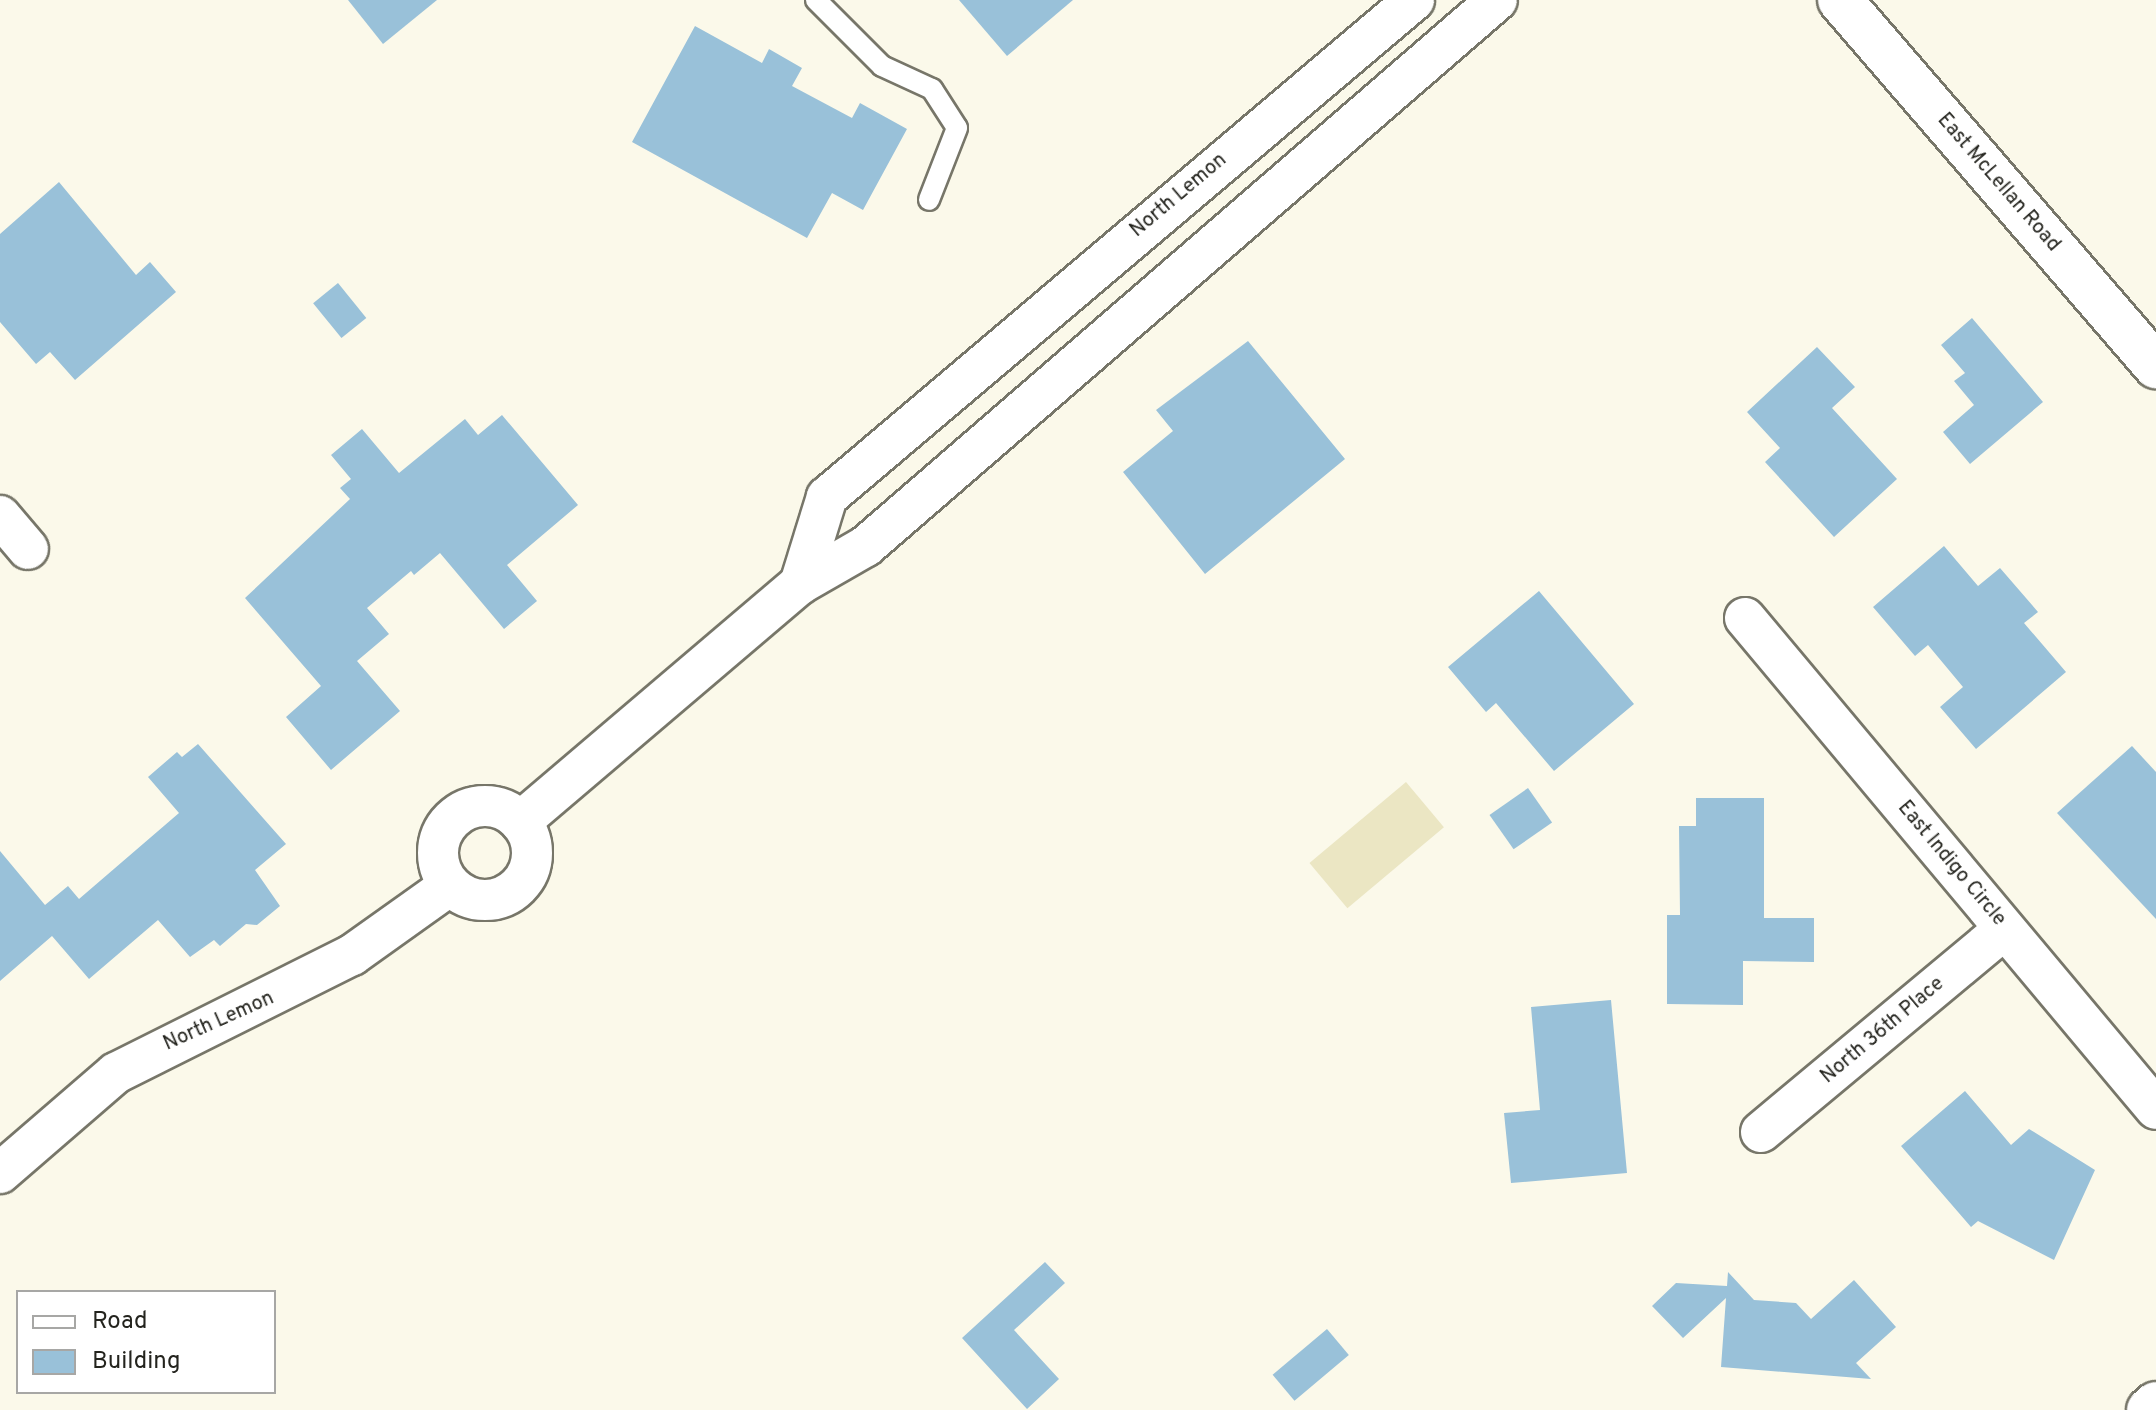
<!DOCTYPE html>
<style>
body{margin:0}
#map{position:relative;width:2156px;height:1410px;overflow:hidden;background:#fbf9ea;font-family:Overpass,sans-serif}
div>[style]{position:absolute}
.green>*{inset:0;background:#ebe6c3;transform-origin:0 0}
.building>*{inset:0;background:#99c1d9;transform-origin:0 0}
.roads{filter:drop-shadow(2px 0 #777669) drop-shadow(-2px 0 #777669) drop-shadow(0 2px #777669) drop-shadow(0 -2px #777669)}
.lane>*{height:20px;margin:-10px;padding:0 10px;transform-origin:10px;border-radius:10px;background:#fff}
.street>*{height:40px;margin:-20px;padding:0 20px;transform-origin:20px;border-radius:20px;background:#fff}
.street>.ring{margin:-20px;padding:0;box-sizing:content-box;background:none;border:40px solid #fff;border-radius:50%}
.secondary>*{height:44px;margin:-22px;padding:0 22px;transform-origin:22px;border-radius:22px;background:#fff}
span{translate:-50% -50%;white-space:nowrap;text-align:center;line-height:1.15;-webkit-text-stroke:8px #fff;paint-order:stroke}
.street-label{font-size:20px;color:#24241e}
.legend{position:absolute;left:16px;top:1290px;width:260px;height:104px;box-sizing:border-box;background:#fff;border:2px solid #a7a7a5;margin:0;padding:10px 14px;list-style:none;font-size:24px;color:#24241e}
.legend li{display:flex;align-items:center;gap:16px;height:40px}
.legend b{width:40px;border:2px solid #a7a7a5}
</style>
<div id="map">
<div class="green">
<div style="left:1406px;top:782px;width:59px;height:126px;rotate:50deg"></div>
</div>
<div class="building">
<div style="clip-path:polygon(348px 0,437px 0,383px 44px)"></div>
<div style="clip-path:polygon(959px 0,1073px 0,1007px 56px)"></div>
<div style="clip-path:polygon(695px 26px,762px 63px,769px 49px,802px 68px,792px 86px,852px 118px,860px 103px,907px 129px,863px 210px,832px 193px,807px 238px,632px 142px)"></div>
<div style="clip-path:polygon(59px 182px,136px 275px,150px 262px,176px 292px,75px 380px,50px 352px,36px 364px,0 322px,0 234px)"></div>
<div style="left:338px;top:283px;width:45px;height:32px;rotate:51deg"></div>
<div style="clip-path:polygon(1972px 318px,2043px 402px,1970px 464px,1943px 432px,1974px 405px,1954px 381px,1965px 373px,1941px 345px)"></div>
<div style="clip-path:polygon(1248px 341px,1345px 459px,1205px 574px,1123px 472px,1173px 431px,1156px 410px)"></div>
<div style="clip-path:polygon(1817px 347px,1855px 387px,1832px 408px,1897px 479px,1834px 537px,1765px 462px,1780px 448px,1747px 412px)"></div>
<div style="clip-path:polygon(502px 415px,578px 505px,507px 565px,537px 601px,504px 629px,440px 553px,414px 575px,411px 571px,367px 608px,389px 634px,357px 661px,400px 711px,331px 770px,286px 717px,321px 686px,245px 598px,350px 499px,340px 488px,351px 479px,331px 455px,362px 429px,399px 473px,465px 419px,478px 435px)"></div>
<div style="clip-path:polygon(1944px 546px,1978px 586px,2000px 568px,2038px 612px,2024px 623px,2066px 672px,1976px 749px,1940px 707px,1963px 687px,1928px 645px,1915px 656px,1873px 607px)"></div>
<div style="clip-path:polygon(1539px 591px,1634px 704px,1554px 771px,1496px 703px,1486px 712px,1448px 667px)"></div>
<div style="clip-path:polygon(198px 744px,286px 844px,255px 870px,280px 906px,257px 925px,246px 924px,220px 946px,214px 940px,190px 957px,158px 920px,89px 979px,52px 936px,0 981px,0 851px,45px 905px,68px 886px,79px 899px,179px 813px,148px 777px,177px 752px,182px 757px)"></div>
<div style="clip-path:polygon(2132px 746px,2156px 772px,2156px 919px,2057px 813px)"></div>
<div style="left:1528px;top:788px;width:42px;height:47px;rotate:55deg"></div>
<div style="clip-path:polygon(1696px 798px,1764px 798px,1764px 918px,1814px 918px,1814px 962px,1743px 961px,1743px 1005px,1667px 1004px,1667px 915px,1680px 915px,1679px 826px,1696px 826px)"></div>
<div style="clip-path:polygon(1611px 1000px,1627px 1173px,1511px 1183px,1504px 1113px,1540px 1110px,1531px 1007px)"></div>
<div style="clip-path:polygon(1965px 1091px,2011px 1145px,2029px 1129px,2095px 1170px,2054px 1260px,1978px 1221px,1971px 1227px,1901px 1146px)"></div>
<div style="clip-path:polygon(1045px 1262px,1065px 1283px,1014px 1330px,1059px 1379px,1027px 1409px,962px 1338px)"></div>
<div style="clip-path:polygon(1728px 1272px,1754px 1300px,1796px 1303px,1811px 1319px,1854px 1280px,1896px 1327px,1856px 1363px,1871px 1379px,1721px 1367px,1726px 1298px,1683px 1338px,1652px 1306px,1676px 1283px,1727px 1286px)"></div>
<div style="left:1327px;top:1329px;width:34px;height:71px;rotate:50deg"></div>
</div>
<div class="roads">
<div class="lane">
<div style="left:816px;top:0;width:93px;rotate:45deg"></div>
<div style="left:882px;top:66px;width:55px;rotate:24.7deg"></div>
<div style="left:932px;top:89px;width:46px;rotate:57.3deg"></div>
<div style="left:957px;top:128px;width:77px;rotate:111.3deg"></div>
</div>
<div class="street">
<div style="left:0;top:516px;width:43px;rotate:49.7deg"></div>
<div style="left:800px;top:584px;width:91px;rotate:-72.8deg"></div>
<div style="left:827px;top:497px;width:769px;rotate:-40.25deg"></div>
<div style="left:1745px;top:618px;width:640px;rotate:50.07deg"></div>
<div class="ring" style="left:438px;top:806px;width:54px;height:54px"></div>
<div style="left:520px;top:822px;width:367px;rotate:-40.4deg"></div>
<div style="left:800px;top:584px;width:76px;rotate:-29.9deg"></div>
<div style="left:866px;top:546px;width:834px;rotate:-40.87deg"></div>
<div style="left:1761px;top:1132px;width:317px;rotate:-39.8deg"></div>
<div style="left:0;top:1173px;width:153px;rotate:-40.8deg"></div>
<div style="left:116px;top:1073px;width:264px;rotate:-26.6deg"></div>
<div style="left:352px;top:955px;width:120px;rotate:-35.5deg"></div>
</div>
<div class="secondary">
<div style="left:1840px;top:0;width:484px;rotate:49.2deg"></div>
<div style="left:2149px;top:1410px;width:9px;rotate:-41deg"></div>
</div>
</div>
<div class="street-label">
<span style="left:1998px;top:183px;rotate:49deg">East McLellan Road</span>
<span style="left:1179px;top:196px;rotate:-40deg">North Lemon</span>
<span style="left:1951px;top:864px;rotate:50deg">East Indigo Circle</span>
<span style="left:219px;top:1022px;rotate:-24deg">North Lemon</span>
<span style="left:1883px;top:1031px;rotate:-40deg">North 36th Place</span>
</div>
<ul class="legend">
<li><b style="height:10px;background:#fff"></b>Road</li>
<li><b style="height:22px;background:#99c1d9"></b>Building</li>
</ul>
</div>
